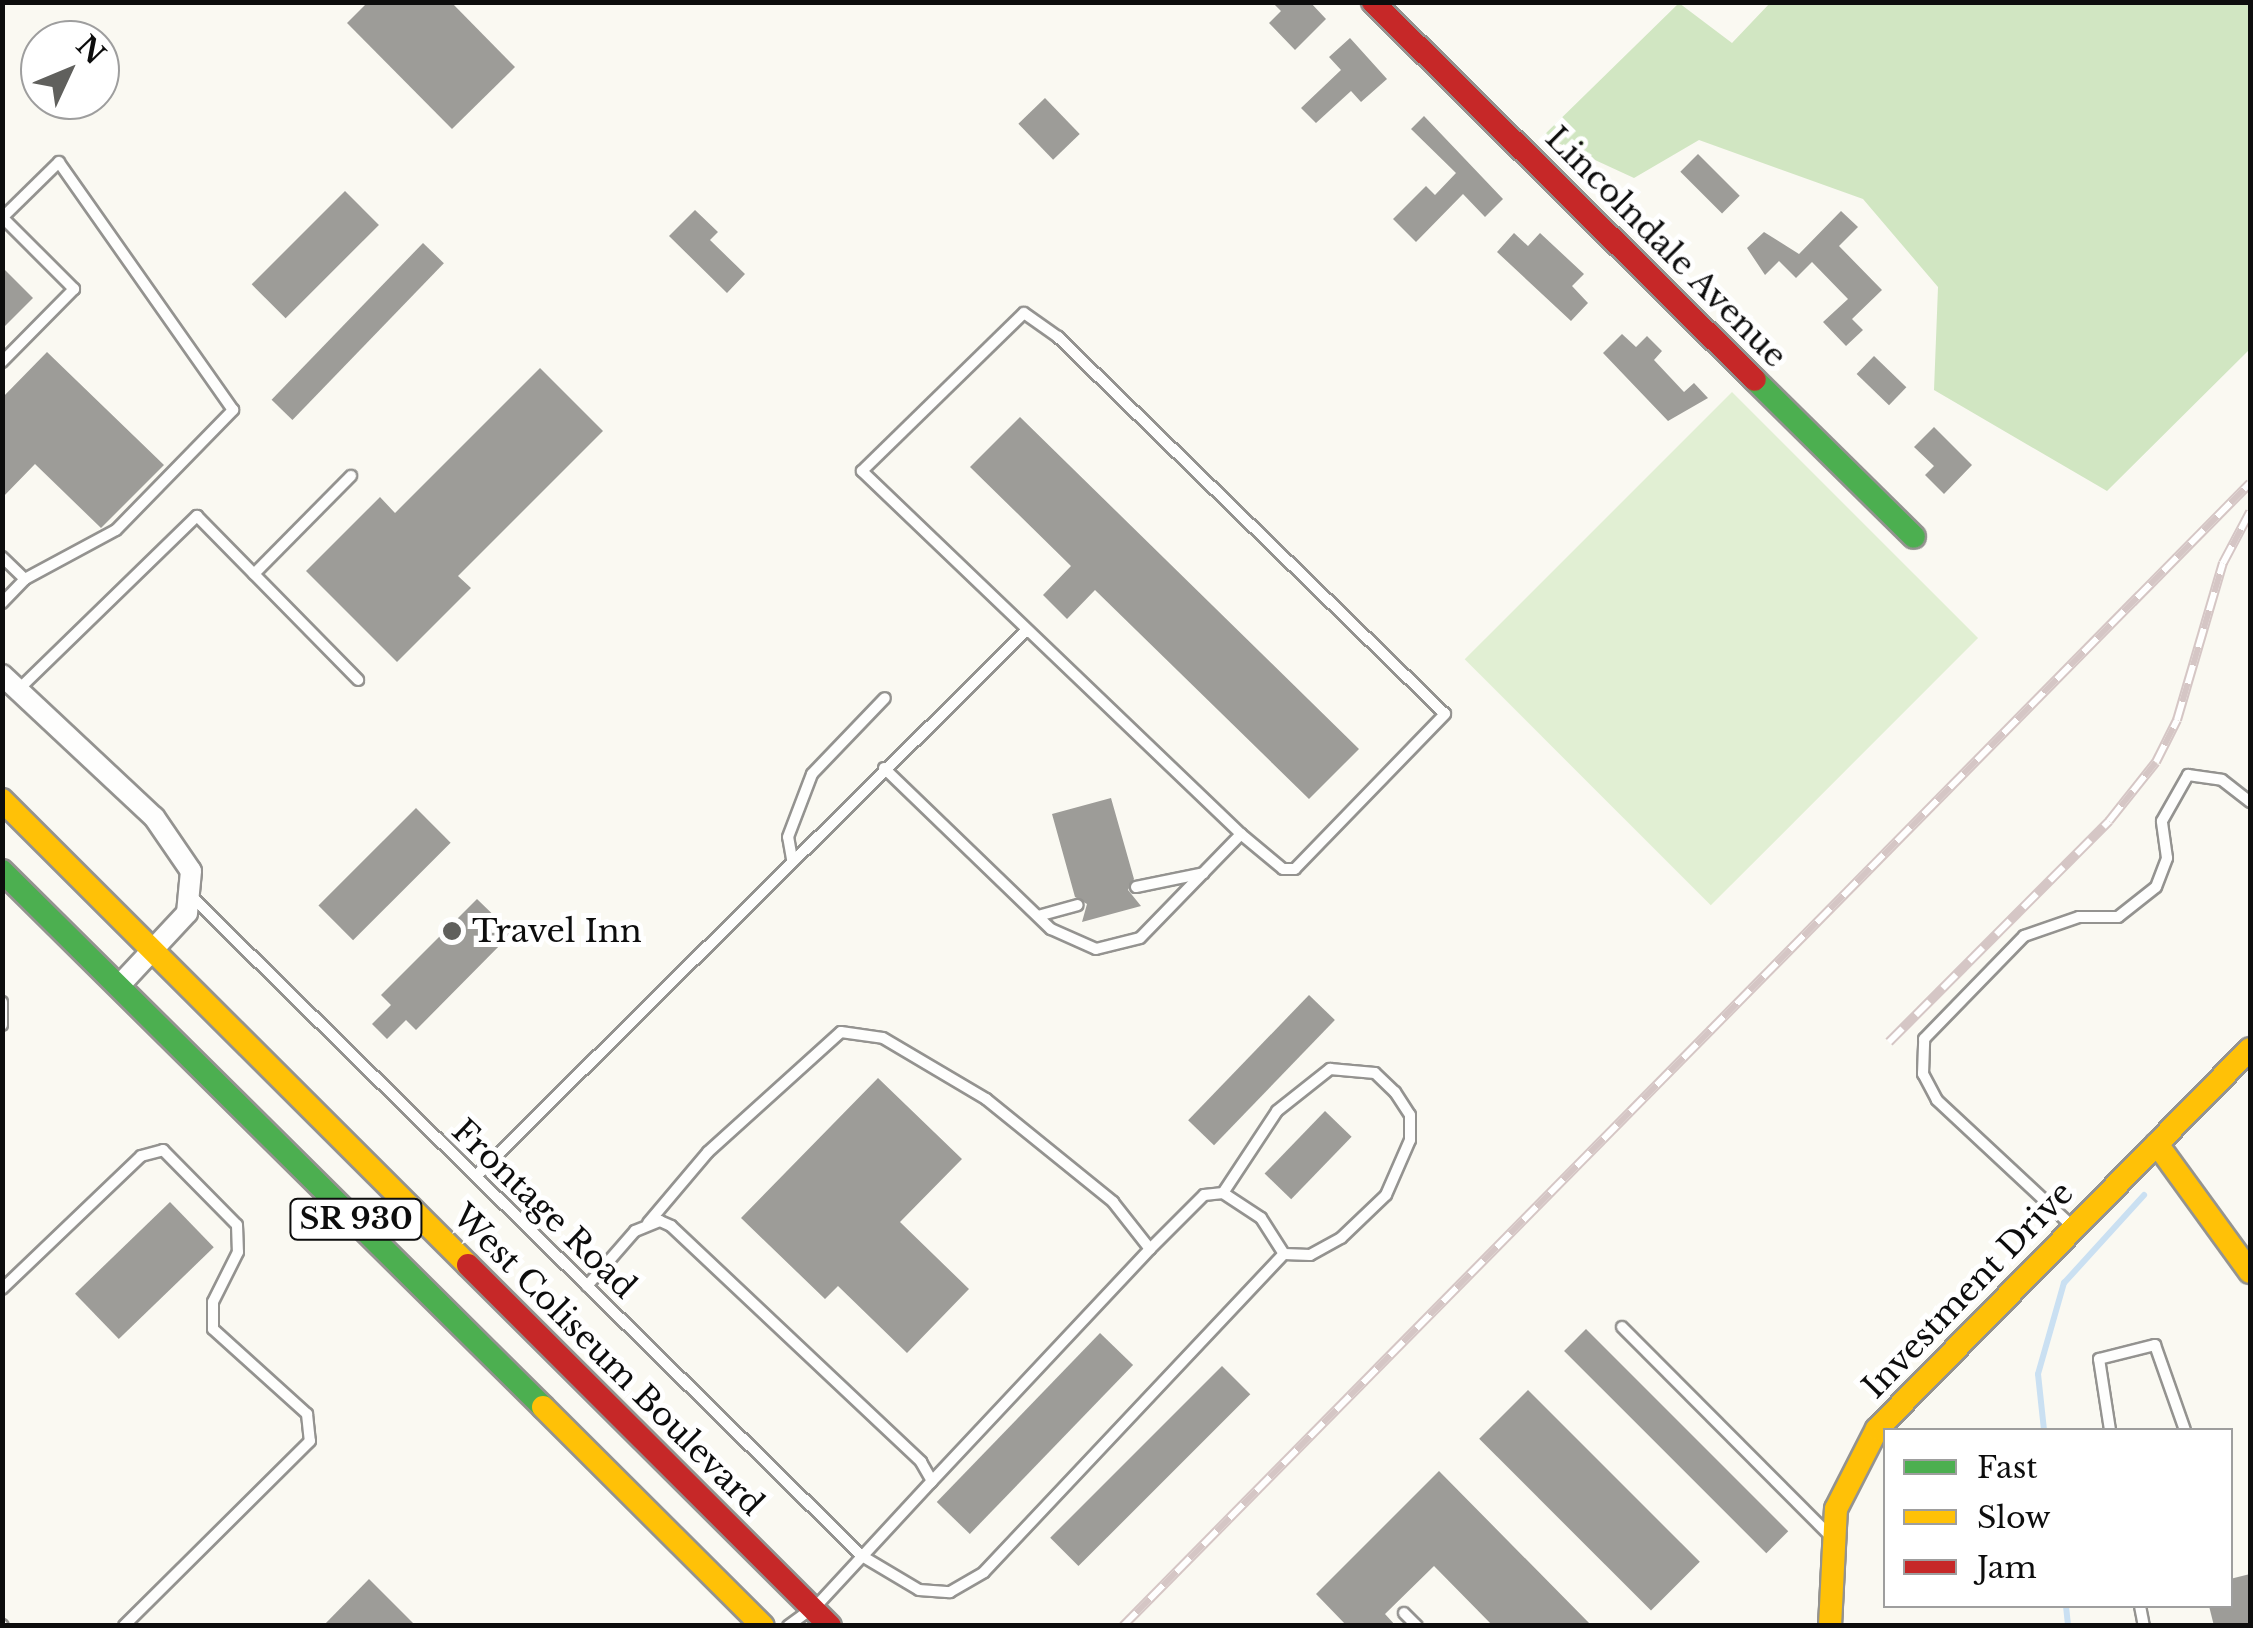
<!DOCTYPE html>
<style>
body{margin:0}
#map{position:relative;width:2253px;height:1628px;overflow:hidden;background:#faf9f2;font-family:"Libre Baskerville",serif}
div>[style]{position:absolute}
.green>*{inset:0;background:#e1efd3;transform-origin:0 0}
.forest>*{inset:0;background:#d1e6c2}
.stream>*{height:6px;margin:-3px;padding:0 3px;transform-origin:3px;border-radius:3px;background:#cae0f2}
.building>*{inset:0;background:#9d9c98;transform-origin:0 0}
.roads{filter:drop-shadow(2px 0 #949390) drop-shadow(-2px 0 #949390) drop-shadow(0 2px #949390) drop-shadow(0 -2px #949390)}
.lane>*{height:10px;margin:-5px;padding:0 5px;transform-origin:5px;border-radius:5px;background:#fefefd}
.street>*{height:20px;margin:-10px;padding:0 10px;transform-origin:10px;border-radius:10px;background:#fefefd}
.fast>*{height:22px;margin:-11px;padding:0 11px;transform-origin:11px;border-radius:11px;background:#4caf50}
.slow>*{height:22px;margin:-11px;padding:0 11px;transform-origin:11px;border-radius:11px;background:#ffc107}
.jam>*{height:22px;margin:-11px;padding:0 11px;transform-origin:11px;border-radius:11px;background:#c62828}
.rail>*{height:10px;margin-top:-5px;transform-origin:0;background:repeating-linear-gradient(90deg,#fff 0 19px,#d5c6c5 0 38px);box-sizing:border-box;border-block:2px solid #d5c6c5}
.dots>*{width:28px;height:28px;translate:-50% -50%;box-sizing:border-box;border:5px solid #fff;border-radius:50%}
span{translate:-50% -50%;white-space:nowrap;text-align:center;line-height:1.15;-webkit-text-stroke:10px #fff;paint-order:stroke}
.shield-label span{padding:2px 8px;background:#fff;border:2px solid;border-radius:8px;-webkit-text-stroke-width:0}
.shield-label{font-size:30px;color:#0d0d0d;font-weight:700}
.street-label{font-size:32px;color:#0d0d0d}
.poi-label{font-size:32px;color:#0d0d0d}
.left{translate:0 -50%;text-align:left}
.frame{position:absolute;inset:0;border:5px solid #0d0d0d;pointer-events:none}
.legend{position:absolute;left:1883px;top:1428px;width:350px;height:180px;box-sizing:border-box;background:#fff;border:2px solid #9e9e9e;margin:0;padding:12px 18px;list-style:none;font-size:30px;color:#0d0d0d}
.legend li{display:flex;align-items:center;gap:20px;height:50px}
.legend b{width:50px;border:2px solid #9e9e9e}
.north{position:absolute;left:20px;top:20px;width:100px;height:100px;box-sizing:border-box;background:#fff;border:2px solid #9e9e9e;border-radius:50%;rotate:46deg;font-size:28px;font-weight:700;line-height:40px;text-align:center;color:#0d0d0d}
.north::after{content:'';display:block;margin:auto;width:35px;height:45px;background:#60605d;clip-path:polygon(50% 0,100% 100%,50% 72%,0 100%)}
</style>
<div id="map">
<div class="green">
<div style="left:1732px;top:392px;width:348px;height:378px;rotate:45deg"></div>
</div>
<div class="forest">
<div style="clip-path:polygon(1679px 3px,1732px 43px,1770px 3px,2250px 3px,2250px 349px,2107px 491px,1934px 390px,1938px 287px,1863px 199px,1699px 140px,1634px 178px,1543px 136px)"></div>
</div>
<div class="stream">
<div style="left:2044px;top:1430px;width:56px;rotate:-96.1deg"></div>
<div style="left:2038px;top:1374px;width:95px;rotate:-74.1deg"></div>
<div style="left:2064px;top:1283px;width:119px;rotate:-47.7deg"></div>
<div style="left:2066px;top:1606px;width:20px;rotate:84deg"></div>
</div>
<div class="building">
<div style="clip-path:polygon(368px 2px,451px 2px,515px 67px,452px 129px,347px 23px)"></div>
<div style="clip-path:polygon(1272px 2px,1310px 2px,1326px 19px,1295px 50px,1269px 23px,1281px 11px)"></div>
<div style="clip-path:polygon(1350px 38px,1387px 79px,1361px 102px,1351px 91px,1316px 123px,1301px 108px,1341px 70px,1329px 57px)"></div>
<div style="left:1045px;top:98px;width:50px;height:37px;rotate:46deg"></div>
<div style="clip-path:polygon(1424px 116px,1503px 199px,1485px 217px,1463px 194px,1416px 242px,1393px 219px,1426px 186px,1435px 195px,1456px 173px,1411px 129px)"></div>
<div style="left:1698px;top:154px;width:59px;height:25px;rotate:45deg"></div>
<div style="left:345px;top:191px;width:48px;height:132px;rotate:45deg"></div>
<div style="clip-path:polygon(695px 210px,718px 232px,710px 240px,745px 274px,727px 293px,669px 236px)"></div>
<div style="clip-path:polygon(1841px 211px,1858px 227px,1839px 246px,1882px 290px,1852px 319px,1863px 330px,1846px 346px,1823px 322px,1848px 299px,1812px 262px,1796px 278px,1779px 261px,1765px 275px,1747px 248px,1764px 232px,1799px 254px)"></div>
<div style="clip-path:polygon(1514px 233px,1528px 246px,1540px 233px,1584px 274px,1572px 286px,1588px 303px,1571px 321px,1497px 252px)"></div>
<div style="left:423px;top:243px;width:29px;height:218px;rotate:44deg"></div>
<div style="clip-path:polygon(2px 267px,33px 298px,2px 329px)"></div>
<div style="clip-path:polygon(1622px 334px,1636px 347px,1647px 336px,1662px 351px,1654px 360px,1684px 392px,1694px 383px,1708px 398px,1668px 421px,1603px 353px)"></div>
<div style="clip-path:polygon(47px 352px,164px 465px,101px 528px,35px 464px,2px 498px,2px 398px)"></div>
<div style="left:1874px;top:356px;width:45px;height:25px;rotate:44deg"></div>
<div style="clip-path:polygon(540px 368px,603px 431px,458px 576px,471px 588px,397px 662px,306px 571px,380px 497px,395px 513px)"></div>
<div style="clip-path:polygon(1020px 417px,1359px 749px,1309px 799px,1095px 590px,1067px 619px,1043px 595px,1071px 566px,970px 467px)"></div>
<div style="clip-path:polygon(1934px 427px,1972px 465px,1944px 494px,1925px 475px,1934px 466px,1914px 447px)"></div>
<div style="clip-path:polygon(1111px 798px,1134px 879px,1128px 890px,1141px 906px,1082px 922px,1087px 904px,1075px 897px,1052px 814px)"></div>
<div style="left:416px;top:808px;width:49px;height:138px;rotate:45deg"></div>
<div style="clip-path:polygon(477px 899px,512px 933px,416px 1030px,406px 1020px,387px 1039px,372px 1024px,391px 1005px,381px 995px)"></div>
<div style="left:1309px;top:995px;width:36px;height:174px;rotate:44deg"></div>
<div style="clip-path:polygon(878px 1078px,962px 1159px,900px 1222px,969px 1289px,907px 1353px,838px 1286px,825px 1299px,741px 1218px)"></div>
<div style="left:1325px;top:1111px;width:37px;height:87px;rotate:44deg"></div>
<div style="left:170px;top:1202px;width:63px;height:132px;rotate:46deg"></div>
<div style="left:1586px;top:1329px;width:286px;height:31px;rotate:45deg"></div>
<div style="left:1100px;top:1333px;width:46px;height:235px;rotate:44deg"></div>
<div style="left:1222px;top:1366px;width:40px;height:243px;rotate:45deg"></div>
<div style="left:1528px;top:1390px;width:243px;height:69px;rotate:45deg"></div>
<div style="clip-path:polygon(1439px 1471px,1592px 1626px,1493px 1626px,1434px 1566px,1385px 1614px,1396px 1626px,1347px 1626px,1316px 1594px)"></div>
<div style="clip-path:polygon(2250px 1574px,2250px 1626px,2214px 1626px,2209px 1606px,2230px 1606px,2230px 1579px)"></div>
<div style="clip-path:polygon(369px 1579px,416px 1626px,323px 1626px)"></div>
</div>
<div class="roads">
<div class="lane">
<div style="left:2px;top:217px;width:102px;rotate:45deg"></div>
<div style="left:74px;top:289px;width:103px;rotate:134.6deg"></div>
<div style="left:1024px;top:313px;width:42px;rotate:35.2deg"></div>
<div style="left:1058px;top:337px;width:540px;rotate:44.25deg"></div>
<div style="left:1445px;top:714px;width:216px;rotate:134.1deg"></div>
<div style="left:1295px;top:869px;width:12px;rotate:180deg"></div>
<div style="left:1283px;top:869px;width:55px;rotate:-140.2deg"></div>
<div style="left:1241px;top:834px;width:525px;rotate:-136.24deg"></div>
<div style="left:862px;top:471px;width:226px;rotate:-44.3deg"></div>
<div style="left:2px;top:557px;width:32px;rotate:44deg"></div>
<div style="left:254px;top:574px;width:138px;rotate:-45.3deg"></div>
<div style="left:2px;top:603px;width:33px;rotate:-46deg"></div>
<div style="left:25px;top:579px;width:103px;rotate:-28.3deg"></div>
<div style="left:116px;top:530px;width:168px;rotate:-45.7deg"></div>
<div style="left:233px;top:410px;width:303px;rotate:-125.1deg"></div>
<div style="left:59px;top:162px;width:76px;rotate:135.5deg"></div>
<div style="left:18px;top:690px;width:250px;rotate:-44.2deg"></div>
<div style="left:197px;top:516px;width:230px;rotate:45.5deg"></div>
<div style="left:884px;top:768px;width:232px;rotate:44deg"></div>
<div style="left:1051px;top:929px;width:49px;rotate:24deg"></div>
<div style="left:1096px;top:949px;width:45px;rotate:-14deg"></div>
<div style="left:1140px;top:938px;width:145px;rotate:-45.8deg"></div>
<div style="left:792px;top:859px;width:22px;rotate:-100deg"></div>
<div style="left:788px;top:837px;width:67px;rotate:-69.1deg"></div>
<div style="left:812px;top:774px;width:105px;rotate:-46.2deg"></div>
<div style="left:1136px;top:887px;width:69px;rotate:-11.6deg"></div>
<div style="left:193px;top:898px;width:938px;rotate:44.53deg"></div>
<div style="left:862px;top:1556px;width:66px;rotate:30.8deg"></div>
<div style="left:919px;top:1590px;width:31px;rotate:4deg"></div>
<div style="left:950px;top:1592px;width:39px;rotate:-30deg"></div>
<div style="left:984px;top:1572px;width:437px;rotate:-46.7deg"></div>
<div style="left:1284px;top:1254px;width:43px;rotate:-122.6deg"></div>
<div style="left:1261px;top:1218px;width:45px;rotate:-146.7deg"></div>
<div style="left:1223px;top:1193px;width:19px;rotate:174deg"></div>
<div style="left:1204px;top:1195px;width:76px;rotate:135deg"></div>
<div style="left:1038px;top:916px;width:41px;rotate:-15.4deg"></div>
<div style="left:2px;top:1002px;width:23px;rotate:90deg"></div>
<div style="left:476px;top:1176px;width:774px;rotate:-44.74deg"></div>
<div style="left:1223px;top:1193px;width:98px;rotate:-56.6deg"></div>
<div style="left:1277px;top:1111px;width:68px;rotate:-38.4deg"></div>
<div style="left:1330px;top:1069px;width:45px;rotate:5.1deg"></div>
<div style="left:1375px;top:1073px;width:28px;rotate:44deg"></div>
<div style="left:1395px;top:1092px;width:27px;rotate:57deg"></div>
<div style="left:1410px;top:1115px;width:25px;rotate:90deg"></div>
<div style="left:1410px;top:1140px;width:60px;rotate:113.6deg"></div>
<div style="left:1386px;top:1195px;width:62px;rotate:136.3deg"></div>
<div style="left:1341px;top:1238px;width:35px;rotate:151deg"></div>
<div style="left:1310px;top:1255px;width:26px;rotate:-178deg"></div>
<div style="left:648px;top:1223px;width:93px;rotate:-49.8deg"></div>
<div style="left:708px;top:1152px;width:179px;rotate:-42.1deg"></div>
<div style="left:841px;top:1032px;width:42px;rotate:8.1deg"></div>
<div style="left:883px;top:1038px;width:120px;rotate:30.6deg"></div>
<div style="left:986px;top:1099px;width:164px;rotate:39deg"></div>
<div style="left:1113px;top:1202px;width:60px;rotate:51.8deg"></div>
<div style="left:1150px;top:1249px;width:321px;rotate:133.2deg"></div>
<div style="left:2072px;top:1226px;width:185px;rotate:-137deg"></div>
<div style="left:1937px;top:1100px;width:30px;rotate:-118deg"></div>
<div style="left:1923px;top:1074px;width:35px;rotate:-88deg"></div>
<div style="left:1924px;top:1039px;width:144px;rotate:-45.8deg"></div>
<div style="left:2024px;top:936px;width:58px;rotate:-19.1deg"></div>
<div style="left:2079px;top:917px;width:39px"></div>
<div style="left:2118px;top:917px;width:48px;rotate:-38.3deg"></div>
<div style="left:2156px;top:887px;width:31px;rotate:-69deg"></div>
<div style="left:2167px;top:858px;width:37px;rotate:-98deg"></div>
<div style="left:2162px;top:821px;width:53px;rotate:-60.5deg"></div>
<div style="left:2188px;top:775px;width:34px;rotate:8deg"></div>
<div style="left:2222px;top:780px;width:36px;rotate:38deg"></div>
<div style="left:587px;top:1286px;width:73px;rotate:-48.9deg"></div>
<div style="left:635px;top:1231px;width:27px;rotate:-22deg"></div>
<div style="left:660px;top:1221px;width:12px;rotate:24deg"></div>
<div style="left:671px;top:1226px;width:344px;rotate:43.3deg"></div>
<div style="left:921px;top:1462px;width:22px;rotate:60deg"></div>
<div style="left:932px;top:1481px;width:166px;rotate:132.8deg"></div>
<div style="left:2px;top:1289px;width:192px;rotate:-43.7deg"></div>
<div style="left:141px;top:1156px;width:23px;rotate:-15deg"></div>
<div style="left:163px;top:1150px;width:105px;rotate:45.4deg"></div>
<div style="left:237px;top:1225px;width:27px;rotate:88deg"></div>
<div style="left:238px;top:1252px;width:56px;rotate:116.6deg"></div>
<div style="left:213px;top:1302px;width:27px;rotate:90deg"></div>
<div style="left:213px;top:1329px;width:127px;rotate:42.1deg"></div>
<div style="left:307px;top:1414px;width:27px;rotate:84deg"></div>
<div style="left:310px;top:1441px;width:262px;rotate:135.2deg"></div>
<div style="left:1622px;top:1327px;width:293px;rotate:45.1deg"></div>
<div style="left:2110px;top:1430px;width:72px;rotate:-98.8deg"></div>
<div style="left:2099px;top:1359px;width:58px;rotate:-14deg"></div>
<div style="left:2155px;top:1345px;width:90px;rotate:70.6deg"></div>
<div style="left:2140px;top:1606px;width:20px;rotate:79deg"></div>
<div style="left:1404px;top:1613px;width:18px;rotate:45deg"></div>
<div style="left:2px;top:1625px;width:1px;rotate:45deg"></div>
<div style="left:788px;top:1626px;width:22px;rotate:-36deg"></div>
</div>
<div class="street">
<div style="left:2px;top:675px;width:208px;rotate:43.1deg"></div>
<div style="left:154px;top:817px;width:65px;rotate:55.6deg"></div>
<div style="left:191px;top:871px;width:42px;rotate:95.4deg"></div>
<div style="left:187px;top:913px;width:100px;rotate:133deg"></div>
</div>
<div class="fast">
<div style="left:1755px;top:380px;width:223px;rotate:44.6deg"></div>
<div style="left:2px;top:871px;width:762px;rotate:44.73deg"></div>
</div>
<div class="slow">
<div style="left:2px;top:800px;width:658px;rotate:44.94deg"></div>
<div style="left:2157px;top:1144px;width:158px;rotate:54deg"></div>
<div style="left:543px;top:1407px;width:310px;rotate:44.9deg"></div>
<div style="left:1830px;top:1626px;width:117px;rotate:-87.1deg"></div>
<div style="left:1836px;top:1509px;width:90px;rotate:-62.9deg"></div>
<div style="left:1877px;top:1429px;width:532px;rotate:-45.53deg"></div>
</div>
<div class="jam">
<div style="left:1373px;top:2px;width:537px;rotate:44.7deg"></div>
<div style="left:468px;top:1265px;width:511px;rotate:44.92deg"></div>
</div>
</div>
<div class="rail">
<div style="left:1889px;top:1042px;width:312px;rotate:-45.1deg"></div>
<div style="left:2109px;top:821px;width:75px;rotate:-51.5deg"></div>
<div style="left:2156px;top:762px;width:47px;rotate:-63.4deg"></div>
<div style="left:2177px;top:720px;width:164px;rotate:-73.7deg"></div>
<div style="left:2223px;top:563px;width:58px;rotate:-62.1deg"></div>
<div style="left:1123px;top:1626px;width:1605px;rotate:-45.4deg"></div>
</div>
<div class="dots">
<div style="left:452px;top:931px;background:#60605d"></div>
</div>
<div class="shield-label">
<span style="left:356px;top:1219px">SR 930</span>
</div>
<div class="street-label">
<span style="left:1666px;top:247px;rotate:45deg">Lincolndale Avenue</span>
<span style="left:544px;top:1209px;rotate:44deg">Frontage Road</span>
<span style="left:1968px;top:1290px;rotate:-46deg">Investment Drive</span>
<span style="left:608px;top:1360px;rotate:45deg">West Coliseum Boulevard</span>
</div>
<div class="poi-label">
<span class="left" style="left:472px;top:931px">Travel Inn</span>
</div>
<div class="frame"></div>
<ul class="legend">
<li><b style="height:12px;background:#4caf50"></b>Fast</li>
<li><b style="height:12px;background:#ffc107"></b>Slow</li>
<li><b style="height:12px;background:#c62828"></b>Jam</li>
</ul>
<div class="north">N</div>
</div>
